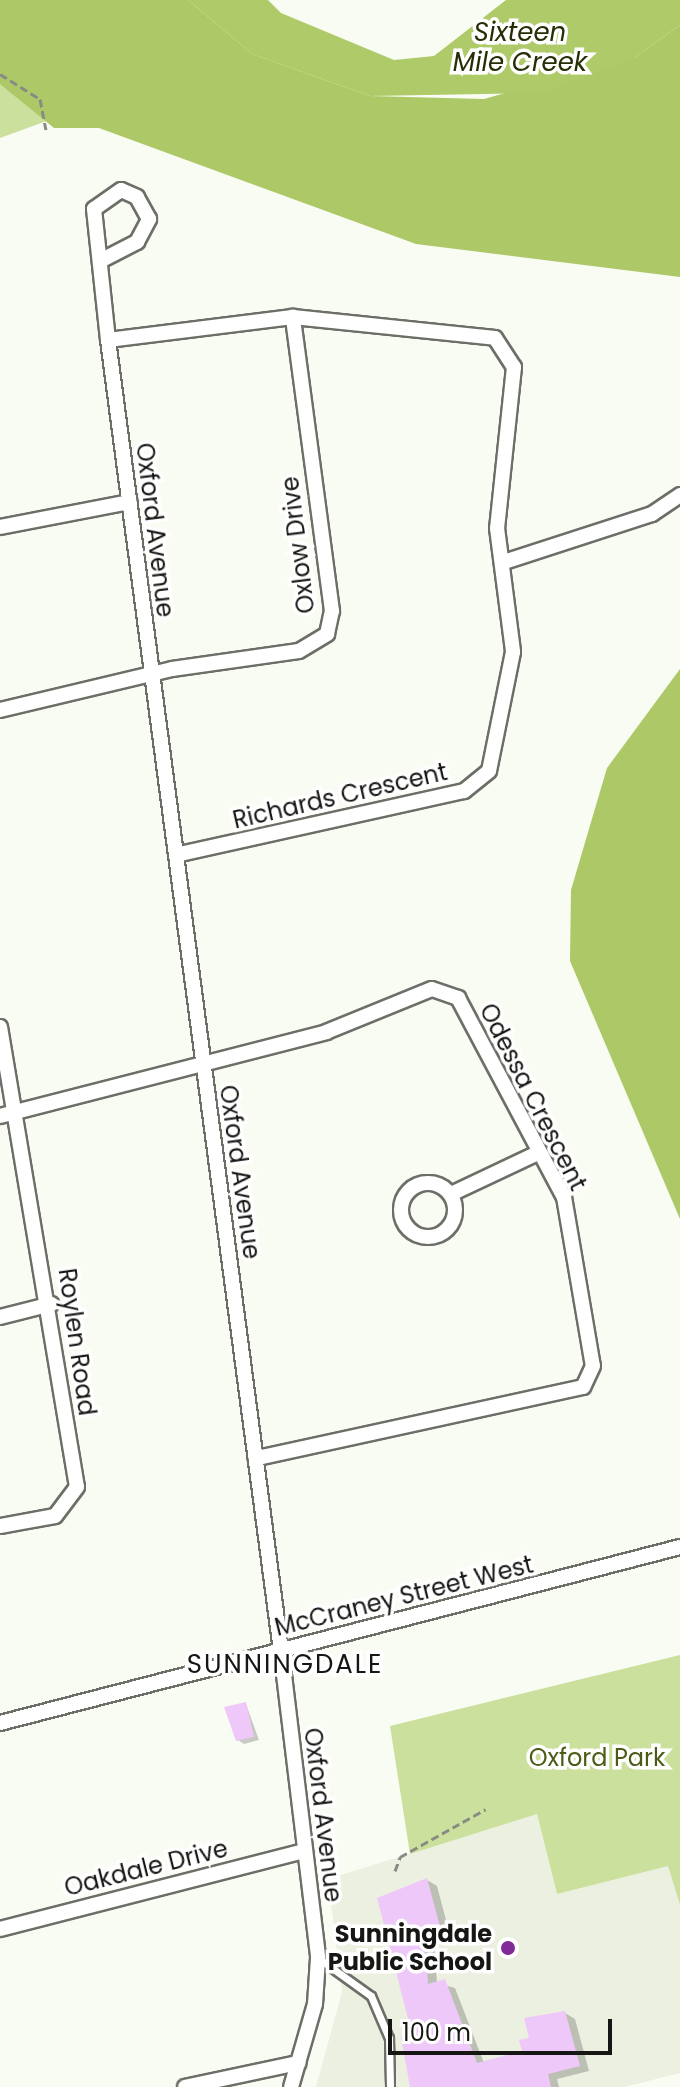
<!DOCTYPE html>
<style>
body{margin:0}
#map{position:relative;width:680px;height:2087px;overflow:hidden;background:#f9fcf3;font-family:Poppins,sans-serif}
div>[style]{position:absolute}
.built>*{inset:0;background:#ebf0e1}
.green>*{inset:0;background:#cbe09d}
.forest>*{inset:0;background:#acc867}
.water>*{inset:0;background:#aeca69}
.shadow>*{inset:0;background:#0003}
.building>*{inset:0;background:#eec8f8}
.path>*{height:3px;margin-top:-1.5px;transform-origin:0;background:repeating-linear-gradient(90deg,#888a84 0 8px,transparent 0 12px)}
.roads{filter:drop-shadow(2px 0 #6c6f67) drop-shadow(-2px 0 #6c6f67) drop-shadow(0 2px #6c6f67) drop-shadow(0 -2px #6c6f67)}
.service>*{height:7px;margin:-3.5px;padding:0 3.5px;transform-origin:3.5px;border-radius:3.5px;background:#fff}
.minor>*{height:14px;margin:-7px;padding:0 7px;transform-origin:7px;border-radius:7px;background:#fff}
.minor>.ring{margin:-7px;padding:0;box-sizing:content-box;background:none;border:14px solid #fff;border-radius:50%}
.dots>*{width:22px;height:22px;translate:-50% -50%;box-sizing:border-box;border:4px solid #fff;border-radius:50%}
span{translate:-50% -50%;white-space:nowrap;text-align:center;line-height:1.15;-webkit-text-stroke:7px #fff;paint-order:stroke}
.street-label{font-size:24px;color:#161714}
.park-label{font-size:24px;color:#4b5c17}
.poi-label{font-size:24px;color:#161714;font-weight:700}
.right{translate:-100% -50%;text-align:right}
.water-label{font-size:26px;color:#252e05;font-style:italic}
.neighbourhood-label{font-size:26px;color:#161714;letter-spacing:2px}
.scale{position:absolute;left:388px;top:2019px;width:224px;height:36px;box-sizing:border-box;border:4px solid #161714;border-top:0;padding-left:10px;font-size:24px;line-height:28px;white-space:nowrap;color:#161714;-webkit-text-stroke:6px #fff;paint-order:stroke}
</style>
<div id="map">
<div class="built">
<div style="clip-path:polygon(537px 1814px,557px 1894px,668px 1865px,680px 1905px,680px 2073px,624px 2087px,316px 2087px,342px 1992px,328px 1879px)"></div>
</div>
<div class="green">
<div style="clip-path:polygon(0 1px,77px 110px,0 138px)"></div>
<div style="clip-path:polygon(680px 1655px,680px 1905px,668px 1866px,557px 1894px,537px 1814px,410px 1854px,390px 1726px)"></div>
</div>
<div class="forest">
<div style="clip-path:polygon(0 0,188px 0,252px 54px,370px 96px,484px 99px,636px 57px,680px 25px,680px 277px,416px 244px,99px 128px,54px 128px,0 84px)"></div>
<div style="clip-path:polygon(680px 669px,680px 1219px,570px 961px,571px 890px,607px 768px)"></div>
</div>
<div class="water">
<div style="clip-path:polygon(188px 0,268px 0,281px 13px,394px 60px,434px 56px,506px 0,680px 0,680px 25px,636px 57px,541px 93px,370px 96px,252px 54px)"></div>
</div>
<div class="shadow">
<div style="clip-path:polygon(246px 1704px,259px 1740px,244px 1744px,238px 1740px)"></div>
<div style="clip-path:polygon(427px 1880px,437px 1886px,451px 1939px,434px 1943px,437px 1983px,455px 1988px,484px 2063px,524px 2053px,565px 2013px,575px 2019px,589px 2071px,557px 2079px,559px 2087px,413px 2087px)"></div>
</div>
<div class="building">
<div style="clip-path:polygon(246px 1702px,254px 1737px,236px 1741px,224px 1707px)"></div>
<div style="clip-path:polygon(427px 1878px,442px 1934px,425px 1938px,428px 1984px,445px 1979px,477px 2063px,522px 2051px,519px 2040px,529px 2038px,524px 2018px,565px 2011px,580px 2066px,548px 2074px,551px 2087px,410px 2087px,401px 2037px,412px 2034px,377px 1898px)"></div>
</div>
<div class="path">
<div style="left:0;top:74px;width:47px;rotate:32deg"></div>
<div style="left:40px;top:99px;width:31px;rotate:79deg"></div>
<div style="left:395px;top:1871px;width:15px;rotate:-70deg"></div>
<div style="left:400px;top:1857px;width:98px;rotate:-29.2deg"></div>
</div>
<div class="roads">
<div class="service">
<div style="left:318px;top:1958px;width:65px;rotate:35.6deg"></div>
<div style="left:371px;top:1996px;width:46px;rotate:66.8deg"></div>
<div style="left:389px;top:2038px;width:49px;rotate:88.8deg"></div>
</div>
<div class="minor">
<div style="left:100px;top:261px;width:42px;rotate:-27.2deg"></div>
<div style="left:137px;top:242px;width:26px;rotate:-62deg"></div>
<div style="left:149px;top:219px;width:25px;rotate:-119deg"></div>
<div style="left:137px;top:197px;width:17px;rotate:-156deg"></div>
<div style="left:121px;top:190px;width:33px;rotate:145deg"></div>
<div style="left:94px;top:209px;width:132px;rotate:83.9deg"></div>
<div style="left:108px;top:340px;width:1321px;rotate:82.48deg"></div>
<div style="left:281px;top:1650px;width:310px;rotate:83.1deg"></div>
<div style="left:318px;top:1958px;width:46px;rotate:93.7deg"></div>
<div style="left:315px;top:2004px;width:86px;rotate:106.1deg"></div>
<div style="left:108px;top:340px;width:186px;rotate:-7.1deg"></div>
<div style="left:293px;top:317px;width:203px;rotate:5.9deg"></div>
<div style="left:495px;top:338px;width:35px;rotate:57deg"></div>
<div style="left:514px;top:367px;width:162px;rotate:96deg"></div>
<div style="left:497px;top:528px;width:125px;rotate:82.6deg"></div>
<div style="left:513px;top:652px;width:121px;rotate:101.4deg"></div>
<div style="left:489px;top:771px;width:32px;rotate:141deg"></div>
<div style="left:464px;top:791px;width:295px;rotate:167.5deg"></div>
<div style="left:0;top:527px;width:132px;rotate:-10.9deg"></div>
<div style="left:504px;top:562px;width:156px;rotate:-18deg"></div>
<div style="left:652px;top:514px;width:34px;rotate:-34deg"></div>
<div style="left:0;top:710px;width:177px;rotate:-13.4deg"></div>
<div style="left:172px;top:669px;width:128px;rotate:-8.1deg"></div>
<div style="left:299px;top:651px;width:33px;rotate:-31deg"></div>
<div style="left:327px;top:634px;width:24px;rotate:-78deg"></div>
<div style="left:332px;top:611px;width:297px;rotate:-97.6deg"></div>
<div style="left:0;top:1027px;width:466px;rotate:80.5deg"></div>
<div style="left:77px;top:1487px;width:36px;rotate:127deg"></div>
<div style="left:55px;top:1516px;width:56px;rotate:169.7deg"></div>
<div style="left:0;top:1116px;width:337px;rotate:-14.4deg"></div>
<div style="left:326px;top:1032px;width:114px;rotate:-22.1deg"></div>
<div style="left:432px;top:989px;width:28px;rotate:19deg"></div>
<div style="left:458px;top:998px;width:225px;rotate:62deg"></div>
<div style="left:564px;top:1197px;width:171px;rotate:80.3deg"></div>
<div style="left:593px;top:1366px;width:23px;rotate:115deg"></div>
<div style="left:583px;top:1387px;width:335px;rotate:167.7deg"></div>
<div class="ring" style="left:401px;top:1183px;width:40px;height:40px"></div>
<div style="left:451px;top:1194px;width:98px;rotate:-25.3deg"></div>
<div style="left:0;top:1317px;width:53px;rotate:-14.3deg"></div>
<div style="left:0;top:1723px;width:702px;rotate:-14.51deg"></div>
<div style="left:0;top:1929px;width:314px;rotate:-14.4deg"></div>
<div style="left:185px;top:2087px;width:116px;rotate:-12deg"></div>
</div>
</div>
<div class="dots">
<div style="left:508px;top:1948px;background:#822a98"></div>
</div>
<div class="street-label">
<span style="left:155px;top:530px;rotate:83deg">Oxford Avenue</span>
<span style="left:298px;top:545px;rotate:-97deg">Oxlow Drive</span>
<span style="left:340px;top:796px;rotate:-13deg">Richards Crescent</span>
<span style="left:533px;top:1097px;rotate:63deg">Odessa Crescent</span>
<span style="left:240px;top:1172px;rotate:82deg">Oxford Avenue</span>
<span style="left:77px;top:1342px;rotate:82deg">Roylen Road</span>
<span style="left:404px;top:1596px;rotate:-14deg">McCraney Street West</span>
<span style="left:323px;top:1815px;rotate:83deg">Oxford Avenue</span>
<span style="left:146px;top:1868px;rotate:-14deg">Oakdale Drive</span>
</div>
<div class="park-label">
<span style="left:597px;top:1758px">Oxford Park</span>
</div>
<div class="poi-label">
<span class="right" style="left:492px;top:1948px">Sunningdale<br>Public School</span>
</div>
<div class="water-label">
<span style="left:520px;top:48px">Sixteen<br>Mile Creek</span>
</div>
<div class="neighbourhood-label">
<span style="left:285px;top:1665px">SUNNINGDALE</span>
</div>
<div class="scale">100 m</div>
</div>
